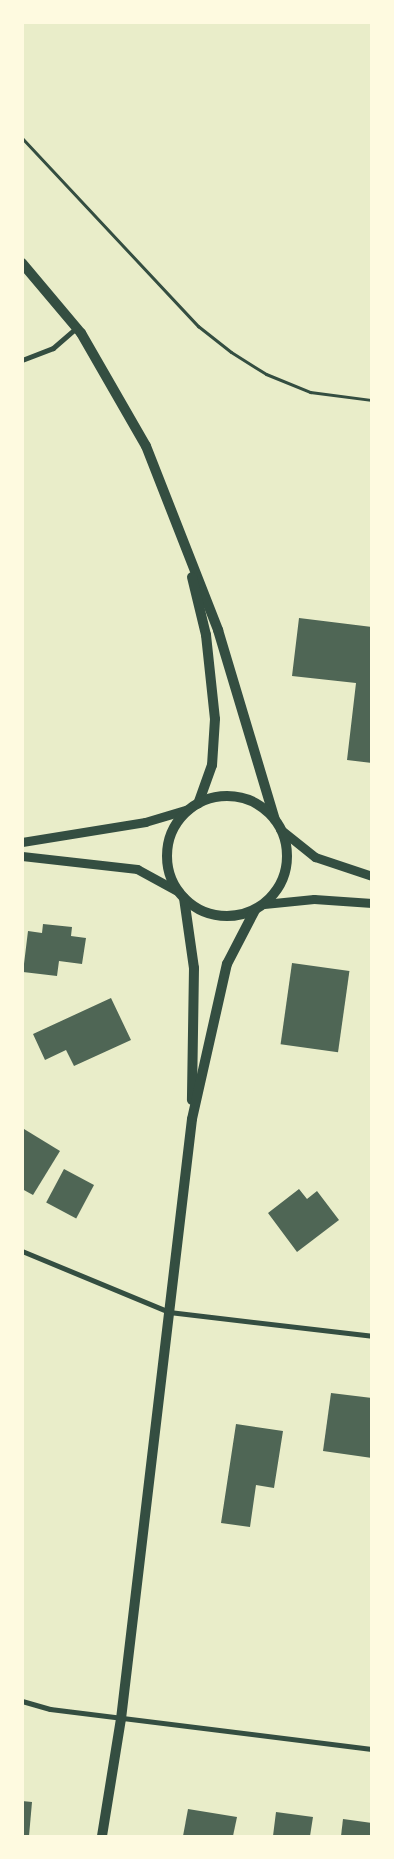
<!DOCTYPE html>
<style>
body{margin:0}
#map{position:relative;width:394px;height:1859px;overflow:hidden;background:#e9edc9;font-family:Barlow,sans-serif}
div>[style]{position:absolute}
.building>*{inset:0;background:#4f6655;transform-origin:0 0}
.path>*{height:3px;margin:-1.5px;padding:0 1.5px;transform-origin:1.5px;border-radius:1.5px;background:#344e41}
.minor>*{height:5px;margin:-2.5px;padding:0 2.5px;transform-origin:2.5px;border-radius:2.5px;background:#344e41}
.tertiary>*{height:9px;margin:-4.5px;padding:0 4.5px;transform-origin:4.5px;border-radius:4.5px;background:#344e41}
.secondary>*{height:10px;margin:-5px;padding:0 5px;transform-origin:5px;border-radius:5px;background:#344e41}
.secondary>.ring{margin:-5px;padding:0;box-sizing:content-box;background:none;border:10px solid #344e41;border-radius:50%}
span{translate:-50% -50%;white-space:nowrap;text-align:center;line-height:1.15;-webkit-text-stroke:4.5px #fefae0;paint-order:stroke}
.frame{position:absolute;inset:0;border:24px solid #fefae0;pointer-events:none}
</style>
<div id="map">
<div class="building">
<div style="clip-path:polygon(299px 618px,372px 627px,372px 763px,347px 760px,356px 683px,292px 676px)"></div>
<div style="clip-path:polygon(43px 924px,72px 927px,71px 936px,86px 938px,82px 964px,59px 961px,57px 976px,23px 972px,28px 931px,42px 933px)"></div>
<div style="left:292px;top:963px;width:58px;height:82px;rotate:8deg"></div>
<div style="clip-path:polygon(111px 998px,131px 1040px,74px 1066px,66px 1050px,45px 1060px,33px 1034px)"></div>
<div style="clip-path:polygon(24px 1129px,60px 1151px,33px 1195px,22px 1189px)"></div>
<div style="left:64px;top:1169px;width:34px;height:38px;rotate:28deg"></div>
<div style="clip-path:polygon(299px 1189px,307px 1199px,317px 1191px,339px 1220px,297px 1252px,268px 1213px)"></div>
<div style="clip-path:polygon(331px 1393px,372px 1398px,372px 1458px,323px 1451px)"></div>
<div style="clip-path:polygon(236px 1424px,283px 1431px,274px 1488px,256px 1485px,250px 1527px,221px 1523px)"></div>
<div style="clip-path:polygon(22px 1801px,32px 1802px,29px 1836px,22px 1836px)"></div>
<div style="clip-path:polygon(188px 1809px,237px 1817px,233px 1836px,183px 1836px)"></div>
<div style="clip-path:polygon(276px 1812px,313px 1817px,310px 1836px,273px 1836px)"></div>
<div style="clip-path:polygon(343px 1819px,372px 1823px,372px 1836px,341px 1836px)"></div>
</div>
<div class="path">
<div style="left:22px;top:138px;width:258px;rotate:46.9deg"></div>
<div style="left:198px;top:326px;width:42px;rotate:38.2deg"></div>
<div style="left:231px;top:352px;width:41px;rotate:32.2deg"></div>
<div style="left:266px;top:374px;width:48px;rotate:22.2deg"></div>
<div style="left:310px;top:392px;width:63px;rotate:7.4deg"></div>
</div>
<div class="minor">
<div style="left:22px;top:360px;width:33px;rotate:-21deg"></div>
<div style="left:53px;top:348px;width:30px;rotate:-41deg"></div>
<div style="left:22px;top:1251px;width:159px;rotate:22.5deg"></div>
<div style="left:169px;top:1312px;width:204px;rotate:6.7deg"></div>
<div style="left:22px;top:1701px;width:29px;rotate:16deg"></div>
<div style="left:50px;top:1709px;width:324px;rotate:7.1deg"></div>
</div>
<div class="tertiary">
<div style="left:280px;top:829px;width:45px;rotate:38.7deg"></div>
<div style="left:315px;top:857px;width:60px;rotate:18.4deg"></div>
<div style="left:22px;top:842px;width:125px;rotate:-9.2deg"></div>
<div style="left:145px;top:822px;width:46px;rotate:-16.5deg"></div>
<div style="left:22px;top:856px;width:116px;rotate:6.4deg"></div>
<div style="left:137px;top:869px;width:48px;rotate:28.7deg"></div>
<div style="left:264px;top:904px;width:50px;rotate:-5.7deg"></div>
<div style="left:314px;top:899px;width:58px;rotate:3.9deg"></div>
</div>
<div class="secondary">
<div style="left:22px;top:263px;width:92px;rotate:49.9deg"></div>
<div style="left:81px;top:333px;width:130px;rotate:60.1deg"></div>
<div style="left:146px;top:446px;width:198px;rotate:68.6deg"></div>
<div style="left:218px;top:630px;width:198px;rotate:73.3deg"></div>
<div style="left:192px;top:577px;width:60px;rotate:76.4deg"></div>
<div style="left:206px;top:635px;width:84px;rotate:83.9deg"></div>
<div style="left:215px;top:719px;width:46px;rotate:93.7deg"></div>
<div style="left:212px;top:765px;width:41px;rotate:109.7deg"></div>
<div class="ring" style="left:167px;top:796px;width:110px;height:110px"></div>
<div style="left:184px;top:898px;width:71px;rotate:81.9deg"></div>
<div style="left:194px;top:968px;width:132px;rotate:90.9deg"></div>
<div style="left:102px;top:1836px;width:119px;rotate:-80.8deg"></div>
<div style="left:121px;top:1719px;width:604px;rotate:-83.25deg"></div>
<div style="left:192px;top:1119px;width:159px;rotate:-77.3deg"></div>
<div style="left:227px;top:964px;width:61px;rotate:-62.6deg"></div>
</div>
<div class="frame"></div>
</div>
